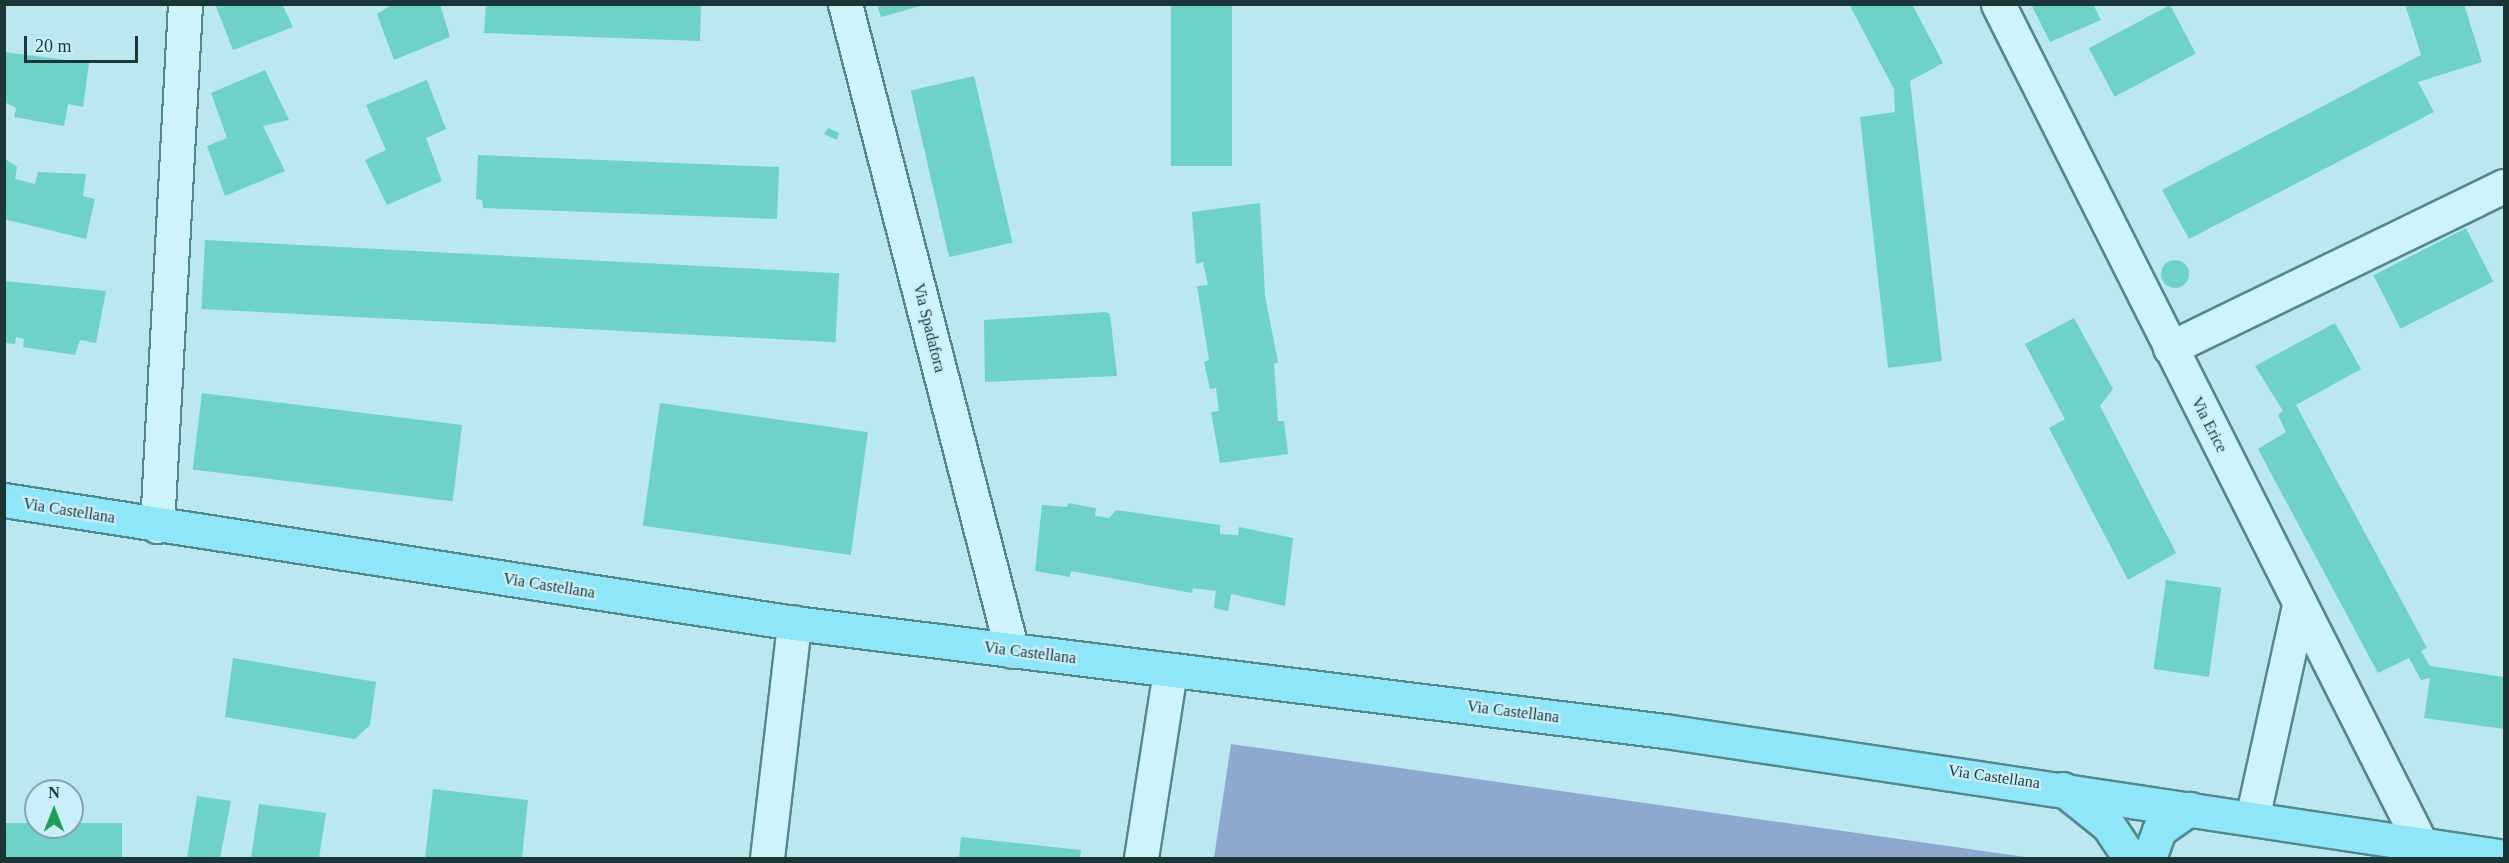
<!DOCTYPE html>
<style>
body{margin:0}
#map{position:relative;width:2509px;height:863px;overflow:hidden;background:#bbe7f1;font-family:Georgia,serif}
div>[style]{position:absolute}
.green>*{inset:0;background:#8fa8cf}
.building>*{inset:0;background:#6ed2c8;transform-origin:0 0}
.round{border-radius:50%}
.roads{filter:drop-shadow(2px 0 #548889) drop-shadow(-2px 0 #548889) drop-shadow(0 2px #548889) drop-shadow(0 -2px #548889)}
.minor>*{height:33px;margin:-16.5px;padding:0 16.5px;transform-origin:16.5px;border-radius:16.5px;background:#cff3fb}
.major>*{height:33px;margin:-16.5px;padding:0 16.5px;transform-origin:16.5px;border-radius:16.5px;background:#8fe6f8}
span{translate:-50% -50%;white-space:nowrap;text-align:center;line-height:1.15;-webkit-text-stroke:4.5px #cbeff8;paint-order:stroke}
.street-label{font-size:16px;color:#1a3736}
.frame{position:absolute;inset:0;border:6px solid #1a3736;pointer-events:none}
.north{position:absolute;left:24px;top:779px;width:60px;height:60px;box-sizing:border-box;background:#cbeff8;border:2px solid #84a5aa;border-radius:50%;rotate:0deg;font-size:16px;font-weight:700;line-height:24px;text-align:center;color:#1a3736}
.north::after{content:'';display:block;margin:auto;width:21px;height:27px;background:#209c5b;clip-path:polygon(50% 0,100% 100%,50% 72%,0 100%)}
.scale{position:absolute;left:24px;top:36px;width:114px;height:27px;box-sizing:border-box;border:3px solid #1a3736;border-top:0;padding-left:8px;font-size:18px;line-height:21px;white-space:nowrap;color:#1a3736;-webkit-text-stroke:4px #cbeff8;paint-order:stroke}
</style>
<div id="map">
<div class="green">
<div style="clip-path:polygon(1231px 744px,2032px 858px,1214px 858px)"></div>
</div>
<div class="building">
<div style="clip-path:polygon(215px 4px,282px 4px,293px 27px,233px 50px)"></div>
<div style="clip-path:polygon(393px 4px,440px 4px,450px 37px,394px 60px,377px 14px)"></div>
<div style="clip-path:polygon(486px 4px,701px 4px,700px 41px,484px 33px)"></div>
<div style="clip-path:polygon(877px 4px,924px 4px,924px 5px,881px 17px)"></div>
<div style="left:1171px;top:4px;width:61px;height:162px"></div>
<div style="clip-path:polygon(1849px 4px,1912px 4px,1943px 63px,1910px 81px,1942px 361px,1888px 368px,1860px 117px,1895px 112px,1894px 89px)"></div>
<div style="clip-path:polygon(2031px 4px,2093px 4px,2101px 20px,2050px 42px)"></div>
<div style="clip-path:polygon(2405px 4px,2464px 4px,2482px 62px,2418px 82px,2434px 112px,2189px 239px,2162px 190px,2421px 55px)"></div>
<div style="left:2170px;top:5px;width:55px;height:92px;rotate:62deg"></div>
<div style="clip-path:polygon(4px 52px,89px 63px,83px 107px,68px 104px,64px 126px,14px 117px,16px 108px,4px 102px)"></div>
<div style="clip-path:polygon(265px 70px,289px 120px,263px 126px,285px 171px,225px 196px,207px 146px,227px 138px,211px 93px)"></div>
<div style="left:974px;top:76px;width:171px;height:65px;rotate:77deg"></div>
<div style="clip-path:polygon(427px 80px,446px 129px,426px 138px,442px 181px,387px 205px,365px 160px,386px 150px,366px 105px)"></div>
<div style="clip-path:polygon(828px 128px,839px 133px,837px 140px,824px 134px)"></div>
<div style="clip-path:polygon(478px 155px,779px 167px,777px 219px,483px 208px,482px 200px,476px 199px)"></div>
<div style="clip-path:polygon(4px 158px,17px 167px,15px 179px,35px 184px,38px 172px,86px 174px,83px 196px,95px 199px,86px 239px,4px 219px)"></div>
<div style="clip-path:polygon(1260px 203px,1265px 296px,1278px 362px,1274px 364px,1278px 421px,1284px 421px,1288px 454px,1220px 463px,1211px 412px,1219px 411px,1216px 388px,1210px 389px,1204px 362px,1209px 360px,1197px 286px,1208px 285px,1203px 262px,1196px 264px,1192px 212px)"></div>
<div style="left:2466px;top:228px;width:60px;height:104px;rotate:63deg"></div>
<div style="left:205px;top:240px;width:635px;height:69px;rotate:3deg"></div>
<div class="round" style="left:2161px;top:260px;width:28px;height:28px"></div>
<div style="clip-path:polygon(4px 281px,106px 291px,96px 343px,80px 340px,75px 355px,23px 347px,24px 339px,16px 337px,15px 344px,4px 343px)"></div>
<div style="clip-path:polygon(1106px 312px,1110px 314px,1117px 376px,985px 382px,984px 320px)"></div>
<div style="clip-path:polygon(2074px 318px,2113px 389px,2100px 406px,2176px 553px,2128px 580px,2049px 428px,2065px 419px,2025px 344px)"></div>
<div style="clip-path:polygon(2335px 323px,2361px 369px,2296px 405px,2427px 648px,2421px 651px,2430px 666px,2504px 677px,2504px 729px,2424px 718px,2430px 678px,2421px 680px,2409px 658px,2378px 673px,2258px 449px,2286px 432px,2278px 415px,2283px 411px,2255px 366px)"></div>
<div style="left:202px;top:393px;width:262px;height:77px;rotate:7deg"></div>
<div style="left:660px;top:403px;width:210px;height:124px;rotate:8deg"></div>
<div style="clip-path:polygon(1068px 503px,1096px 508px,1095px 516px,1109px 518px,1116px 510px,1220px 525px,1220px 534px,1238px 535px,1239px 527px,1293px 538px,1285px 606px,1231px 594px,1228px 611px,1214px 608px,1216px 591px,1193px 588px,1192px 593px,1071px 571px,1070px 577px,1035px 571px,1042px 505px,1067px 507px)"></div>
<div style="left:2166px;top:580px;width:56px;height:90px;rotate:8deg"></div>
<div style="clip-path:polygon(233px 658px,376px 682px,370px 725px,355px 739px,225px 717px)"></div>
<div style="clip-path:polygon(433px 789px,528px 800px,522px 858px,425px 858px)"></div>
<div style="clip-path:polygon(197px 796px,231px 801px,220px 858px,187px 858px)"></div>
<div style="clip-path:polygon(259px 804px,326px 813px,319px 858px,251px 858px)"></div>
<div style="left:4px;top:823px;width:118px;height:35px"></div>
<div style="clip-path:polygon(961px 837px,1081px 850px,1080px 858px,959px 858px)"></div>
</div>
<div class="roads">
<div class="minor">
<div style="left:845px;top:4px;width:668px;rotate:75.53deg"></div>
<div style="left:1998px;top:4px;width:940px;rotate:63.27deg"></div>
<div style="left:2170px;top:348px;width:371px;rotate:-25.9deg"></div>
<div style="left:157px;top:526px;width:523px;rotate:-86.93deg"></div>
<div style="left:2252px;top:819px;width:218px;rotate:-77.6deg"></div>
<div style="left:767px;top:858px;width:237px;rotate:-83.4deg"></div>
<div style="left:1141px;top:858px;width:190px;rotate:-81.2deg"></div>
</div>
<div class="major">
<div style="left:4px;top:500px;width:800px;rotate:8.85deg"></div>
<div style="left:794px;top:623px;width:878px;rotate:7.07deg"></div>
<div style="left:1665px;top:731px;width:848px;rotate:8.54deg"></div>
<div style="left:2063px;top:789px;width:58px;rotate:38.7deg"></div>
<div style="left:2108px;top:825px;width:40px;rotate:56deg"></div>
<div style="left:2149px;top:858px;width:30px;rotate:-70deg"></div>
<div style="left:2159px;top:830px;width:37px;rotate:-35deg"></div>
</div>
</div>
<div class="street-label">
<span style="left:929px;top:328px;rotate:76deg">Via Spadafora</span>
<span style="left:2209px;top:425px;rotate:63deg">Via Erice</span>
<span style="left:69px;top:511px;rotate:9deg">Via Castellana</span>
<span style="left:549px;top:586px;rotate:9deg">Via Castellana</span>
<span style="left:1030px;top:653px;rotate:7deg">Via Castellana</span>
<span style="left:1513px;top:712px;rotate:7deg">Via Castellana</span>
<span style="left:1994px;top:777px;rotate:8deg">Via Castellana</span>
</div>
<div class="frame"></div>
<div class="north">N</div>
<div class="scale">20 m</div>
</div>
